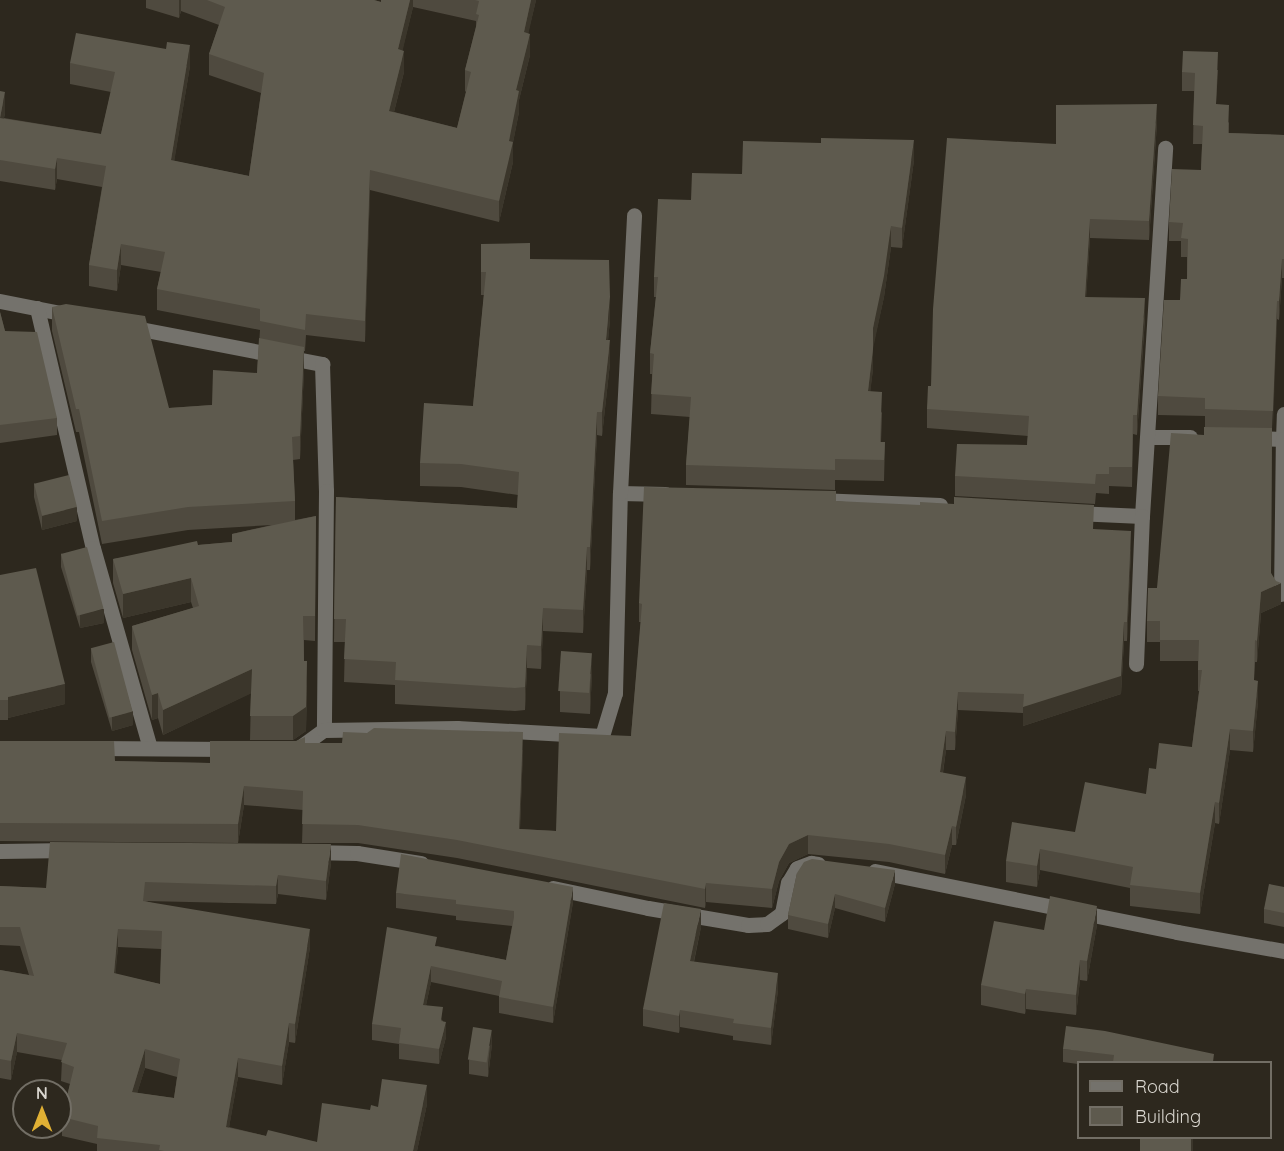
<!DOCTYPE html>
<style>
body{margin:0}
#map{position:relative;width:1284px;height:1151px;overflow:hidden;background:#2d281e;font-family:Quicksand,sans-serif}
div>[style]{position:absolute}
.minor>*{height:15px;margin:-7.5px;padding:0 7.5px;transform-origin:7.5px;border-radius:7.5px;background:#74726c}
.wall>*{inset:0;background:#4f4a3f}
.shaded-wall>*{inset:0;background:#3b362b}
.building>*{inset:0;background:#5e5a4e;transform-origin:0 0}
span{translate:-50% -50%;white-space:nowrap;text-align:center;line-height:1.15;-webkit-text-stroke:4.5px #2d281e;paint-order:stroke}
.legend{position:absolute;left:1077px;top:1061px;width:195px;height:78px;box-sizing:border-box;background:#2d281e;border:2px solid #726e65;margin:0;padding:8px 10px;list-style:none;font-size:18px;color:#d9d6cf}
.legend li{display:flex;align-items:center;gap:12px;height:30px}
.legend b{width:30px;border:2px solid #726e65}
.north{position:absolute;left:12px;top:1079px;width:60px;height:60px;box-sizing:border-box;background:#2d281e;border:2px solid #726e65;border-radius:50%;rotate:0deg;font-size:16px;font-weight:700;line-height:24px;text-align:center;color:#d9d6cf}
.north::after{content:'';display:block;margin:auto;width:21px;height:27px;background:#e0b034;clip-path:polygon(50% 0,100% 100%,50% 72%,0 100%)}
</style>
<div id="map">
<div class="minor">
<div style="left:0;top:301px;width:72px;rotate:11.2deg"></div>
<div style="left:37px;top:308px;width:246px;rotate:76.9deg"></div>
<div style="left:93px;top:548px;width:208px;rotate:74.1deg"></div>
<div style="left:130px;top:327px;width:196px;rotate:10.9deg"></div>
<div style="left:322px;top:364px;width:127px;rotate:88.2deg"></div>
<div style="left:326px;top:491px;width:239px;rotate:90.5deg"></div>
<div style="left:1148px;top:437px;width:42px"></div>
<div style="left:1252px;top:438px;width:31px;rotate:2deg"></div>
<div style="left:1283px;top:439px;width:25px;rotate:-88deg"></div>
<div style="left:620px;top:493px;width:45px;rotate:1.3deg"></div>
<div style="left:818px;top:500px;width:122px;rotate:2.3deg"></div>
<div style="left:1075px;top:513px;width:67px;rotate:2.6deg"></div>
<div style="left:1142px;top:516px;width:369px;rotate:-86.4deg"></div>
<div style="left:1281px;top:594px;width:155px;rotate:-89.3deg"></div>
<div style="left:1136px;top:664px;width:148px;rotate:-87.7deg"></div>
<div style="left:96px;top:748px;width:135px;rotate:0.4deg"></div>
<div style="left:288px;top:750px;width:8px"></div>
<div style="left:296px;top:750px;width:34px;rotate:-36deg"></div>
<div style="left:324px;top:730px;width:133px;rotate:-0.9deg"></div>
<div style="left:457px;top:728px;width:145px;rotate:3.2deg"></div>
<div style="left:602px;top:736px;width:45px;rotate:-73.2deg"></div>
<div style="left:615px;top:693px;width:200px;rotate:-88.6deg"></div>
<div style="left:620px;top:493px;width:278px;rotate:-87.1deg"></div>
<div style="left:0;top:851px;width:70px;rotate:-0.8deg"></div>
<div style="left:310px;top:852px;width:47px;rotate:1.2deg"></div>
<div style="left:357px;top:853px;width:65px;rotate:8.9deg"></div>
<div style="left:875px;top:871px;width:308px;rotate:11.4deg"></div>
<div style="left:1177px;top:932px;width:109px;rotate:10.1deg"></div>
<div style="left:553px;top:888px;width:97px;rotate:11.9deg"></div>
<div style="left:648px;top:908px;width:101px;rotate:9.6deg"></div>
<div style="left:748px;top:925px;width:19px;rotate:-3deg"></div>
<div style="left:767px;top:924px;width:19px;rotate:-36deg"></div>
<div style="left:782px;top:913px;width:31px;rotate:-79deg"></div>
<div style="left:788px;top:883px;width:17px;rotate:-59deg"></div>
<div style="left:797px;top:868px;width:15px;rotate:-20deg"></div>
<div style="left:811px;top:863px;width:7px;rotate:8deg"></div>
</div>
<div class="wall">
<div style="clip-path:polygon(evenodd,146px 0,374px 0,381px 2px,381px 0,536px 0,528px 33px,530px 55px,519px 100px,519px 112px,513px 142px,513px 162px,499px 222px,370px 190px,365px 342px,306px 335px,305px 351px,304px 351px,304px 370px,300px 459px,293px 460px,295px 501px,295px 520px,316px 516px,315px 641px,304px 640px,304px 661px,307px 686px,306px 731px,293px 740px,250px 740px,251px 693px,163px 735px,158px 718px,152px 720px,132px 650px,132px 626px,193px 608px,191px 602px,123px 618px,113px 583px,113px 559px,198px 545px,232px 542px,232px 534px,272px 525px,188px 530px,102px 544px,79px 432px,76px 432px,52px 331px,52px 307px,169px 408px,212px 405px,257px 373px,260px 330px,157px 310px,157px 289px,161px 272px,121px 265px,117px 291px,89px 286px,89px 265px,102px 187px,57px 179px,55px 190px,0 181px,0 91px,5px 113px,4px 118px,101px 134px,111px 92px,70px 84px,70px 63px,190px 66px,174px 161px,249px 176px,261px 93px,209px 75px,209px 54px,219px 25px,181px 11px,179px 18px,146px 8px,146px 0,413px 7px,476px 21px,476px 27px,465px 70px,465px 91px,466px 92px,457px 128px,394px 112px,404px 72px,402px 51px,413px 7px)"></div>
<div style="clip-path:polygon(1218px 70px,1216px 104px,1229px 123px,1229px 133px,1284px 135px,1284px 278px,1282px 278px,1279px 320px,1277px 319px,1272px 429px,1271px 573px,1281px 604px,1261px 613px,1257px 662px,1255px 662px,1254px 680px,1258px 702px,1253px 752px,1230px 750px,1219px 824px,1215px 823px,1200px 914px,1130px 906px,1130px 888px,1040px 870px,1037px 887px,1006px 882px,1006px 861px,1075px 832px,1146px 794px,1156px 769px,1192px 747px,1199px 691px,1198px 691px,1198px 661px,1160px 661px,1160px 642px,1147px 642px,1147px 621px,1204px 435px,1205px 427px,1205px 416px,1158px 415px,1158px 396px,1180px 300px,1187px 279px,1187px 257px,1181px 257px,1181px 241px,1169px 241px,1169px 222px,1201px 170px,1202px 144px,1193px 144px,1194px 91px,1182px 91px,1182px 72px)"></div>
<div style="clip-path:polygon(1157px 123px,1149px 240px,1090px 238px,1086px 297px,1145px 318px,1137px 435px,1133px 434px,1132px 487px,1109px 486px,1109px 494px,1096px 493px,1095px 504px,955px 496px,955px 476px,1027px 445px,1028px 436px,927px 428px,927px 409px,931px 386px,1056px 144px)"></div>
<div style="clip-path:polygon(914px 160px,902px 248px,891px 247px,884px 297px,873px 346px,873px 369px,870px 392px,882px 413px,881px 442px,885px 442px,884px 481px,835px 480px,835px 490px,686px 485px,686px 465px,690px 417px,651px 414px,652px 374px,650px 374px,650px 353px,656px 297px,654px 297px,654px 277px,691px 200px)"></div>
<div style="clip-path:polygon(481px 244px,530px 259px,610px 320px,608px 340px,610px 363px,602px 436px,597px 435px,590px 570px,587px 570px,583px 633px,543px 631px,541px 669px,527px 668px,525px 710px,515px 711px,395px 704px,395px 685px,344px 682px,345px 642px,334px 642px,336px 497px,517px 508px,518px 495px,461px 487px,420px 486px,420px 463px,473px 406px,484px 295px,481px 295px)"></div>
<div style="clip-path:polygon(0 312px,5px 331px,57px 418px,57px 435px,0 443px)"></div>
<div style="clip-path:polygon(34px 483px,77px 521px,42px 530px,34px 497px)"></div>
<div style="clip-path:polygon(836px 501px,1094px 529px,1131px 550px,1127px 641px,1124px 641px,1121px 694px,1023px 726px,1023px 713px,958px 710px,955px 750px,946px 750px,943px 773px,966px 795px,956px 845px,952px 845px,945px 874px,889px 862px,808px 854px,789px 863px,779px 881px,772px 908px,706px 902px,705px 908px,457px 858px,358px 843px,302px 843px,303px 810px,244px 805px,238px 843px,0 841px,0 741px,115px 761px,210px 763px,305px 743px,523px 750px,520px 829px,556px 831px,631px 736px,641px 622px,639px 622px,639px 603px)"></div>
<div style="clip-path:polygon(61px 553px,104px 623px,80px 628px,61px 567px)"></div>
<div style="clip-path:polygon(0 575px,65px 704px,8px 718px,8px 720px,0 720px)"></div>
<div style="clip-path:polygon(91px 648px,133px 725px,112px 731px,91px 662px)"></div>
<div style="clip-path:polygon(592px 673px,590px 714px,560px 712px,560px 691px)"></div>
<div style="clip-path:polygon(evenodd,331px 863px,326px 900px,278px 894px,276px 904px,145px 901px,310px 947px,295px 1043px,289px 1042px,282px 1085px,238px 1077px,229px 1127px,266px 1136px,317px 1142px,370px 1110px,378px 1107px,427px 1104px,417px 1151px,97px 1151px,97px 1144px,62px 1136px,62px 1117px,70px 1084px,61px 1081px,62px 1060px,17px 1052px,11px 1080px,0 1078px,0 970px,29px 975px,20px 946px,0 945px,0 886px,46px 888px,331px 863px,118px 947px,161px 949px,160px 984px,115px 974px,118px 947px,331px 863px,145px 1068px,177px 1077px,174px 1098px,137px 1093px,145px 1068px)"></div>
<div style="clip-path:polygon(797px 873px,895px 884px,885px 922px,835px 908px,828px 938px,788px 929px,788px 915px)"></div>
<div style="clip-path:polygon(1284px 887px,1284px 927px,1264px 923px,1264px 909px)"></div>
<div style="clip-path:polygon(396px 893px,573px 902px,553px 1023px,499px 1013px,499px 996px,431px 982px,426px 1005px,443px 1021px,446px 1037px,439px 1064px,399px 1059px,399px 1044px,372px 1040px,372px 1024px,437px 946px,506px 960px,512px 926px,456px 920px,456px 916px,396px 908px)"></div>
<div style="clip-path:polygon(1097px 925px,1087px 981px,1080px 980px,1076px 1015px,1026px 1009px,1025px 1014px,981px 1005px,981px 985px,1044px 930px)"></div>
<div style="clip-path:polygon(701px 927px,694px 962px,778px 990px,771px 1045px,733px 1040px,733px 1036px,680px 1027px,679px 1033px,643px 1026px,643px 1009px)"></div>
<div style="clip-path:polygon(492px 1044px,488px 1077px,469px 1074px,469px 1060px)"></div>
<div style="clip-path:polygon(1063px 1049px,1214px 1062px,1078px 1062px,1078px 1064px,1063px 1062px)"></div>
</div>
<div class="shaded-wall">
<div style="clip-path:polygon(179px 0,181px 0,181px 11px,179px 18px)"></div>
<div style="clip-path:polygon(410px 0,413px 0,413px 7px,398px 70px,398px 49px)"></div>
<div style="clip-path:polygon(531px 0,536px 0,524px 53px,524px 32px)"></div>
<div style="clip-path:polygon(530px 34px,530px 55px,519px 100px,519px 112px,512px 148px,513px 142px,513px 162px,499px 222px,499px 201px,509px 141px,516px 90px)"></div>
<div style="clip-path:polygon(190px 45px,190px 66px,171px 181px,171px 160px)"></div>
<div style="clip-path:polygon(404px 51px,404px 72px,389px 132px,389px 111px)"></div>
<div style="clip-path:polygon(5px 92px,5px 113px,0 138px,0 118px)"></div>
<div style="clip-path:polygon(1157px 104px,1157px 123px,1149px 240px,1149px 221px)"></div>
<div style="clip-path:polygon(914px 140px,914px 160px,902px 248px,902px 228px)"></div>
<div style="clip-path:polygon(57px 158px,57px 179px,55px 190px,55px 169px)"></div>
<div style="clip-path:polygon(370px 170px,370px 190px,365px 342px,365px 321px)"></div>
<div style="clip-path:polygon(1090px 219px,1090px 238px,1085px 316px,1085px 297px)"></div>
<div style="clip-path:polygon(891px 226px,891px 247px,884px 297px,873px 349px,873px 328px)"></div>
<div style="clip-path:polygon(121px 244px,121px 265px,117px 291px,117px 270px)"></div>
<div style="clip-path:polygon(1282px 259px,1282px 278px,1279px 320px,1279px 301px)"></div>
<div style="clip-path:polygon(610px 297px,610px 320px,606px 363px,606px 340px)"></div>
<div style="clip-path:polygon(1145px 298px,1145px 318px,1137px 435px,1137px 415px)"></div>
<div style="clip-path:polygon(1277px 301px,1277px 319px,1273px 429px,1273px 411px)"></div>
<div style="clip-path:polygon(610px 340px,610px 363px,602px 436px,602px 412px)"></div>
<div style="clip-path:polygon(304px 347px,304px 370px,300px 459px,300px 436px)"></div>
<div style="clip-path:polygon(873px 349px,873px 369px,868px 412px,868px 391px)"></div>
<div style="clip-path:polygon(597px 412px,597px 435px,590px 570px,590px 547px)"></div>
<div style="clip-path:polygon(77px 507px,77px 521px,42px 530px,42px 516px)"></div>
<div style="clip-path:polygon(1131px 531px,1131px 550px,1127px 641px,1127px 622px)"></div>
<div style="clip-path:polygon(587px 547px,587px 570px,583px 633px,583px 610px)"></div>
<div style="clip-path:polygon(191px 578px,191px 602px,123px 618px,123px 594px)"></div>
<div style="clip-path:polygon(1281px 583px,1281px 604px,1261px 613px,1257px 662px,1257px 641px,1261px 592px)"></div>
<div style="clip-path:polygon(543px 608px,543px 631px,541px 669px,541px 646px)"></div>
<div style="clip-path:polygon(104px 609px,104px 623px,80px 628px,80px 614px)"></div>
<div style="clip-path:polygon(1124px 622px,1124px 641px,1121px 694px,1023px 726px,1023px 707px)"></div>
<div style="clip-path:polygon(527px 645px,527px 668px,525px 710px,525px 687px)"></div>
<div style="clip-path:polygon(592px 653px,592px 673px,590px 714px,590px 693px)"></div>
<div style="clip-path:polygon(307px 661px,306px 731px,293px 740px,293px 716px)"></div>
<div style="clip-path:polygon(252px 669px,252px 693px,163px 735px,163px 710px)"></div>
<div style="clip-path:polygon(1258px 681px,1258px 702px,1253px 752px,1253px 731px)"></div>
<div style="clip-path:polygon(65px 684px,65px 704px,8px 718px,8px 697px)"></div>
<div style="clip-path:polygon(958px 692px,958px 710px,955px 750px,955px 732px)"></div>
<div style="clip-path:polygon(158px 693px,158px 718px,152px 720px,152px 695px)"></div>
<div style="clip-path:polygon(133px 711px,133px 725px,112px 731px,112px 717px)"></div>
<div style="clip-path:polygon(1230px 729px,1230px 750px,1219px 824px,1219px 803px)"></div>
<div style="clip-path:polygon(946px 731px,946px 750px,940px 791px,940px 772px)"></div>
<div style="clip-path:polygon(523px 732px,523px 750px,519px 848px,519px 829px)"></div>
<div style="clip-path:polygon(966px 777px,966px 795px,956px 845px,956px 827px)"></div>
<div style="clip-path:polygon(244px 786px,244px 805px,238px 843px,238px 824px)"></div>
<div style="clip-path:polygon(1215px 802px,1215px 823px,1200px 914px,1200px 893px)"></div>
<div style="clip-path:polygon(952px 826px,952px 845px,945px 874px,945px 855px)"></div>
<div style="clip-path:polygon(808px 835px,808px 854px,789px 863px,779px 881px,772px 908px,772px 889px,779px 862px,789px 844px)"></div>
<div style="clip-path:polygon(331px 844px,331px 863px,326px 900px,326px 881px)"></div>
<div style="clip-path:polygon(1040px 849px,1040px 870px,1037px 887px,1037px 866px)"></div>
<div style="clip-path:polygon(895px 870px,895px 884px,885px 922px,885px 908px)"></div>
<div style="clip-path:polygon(278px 875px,278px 894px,276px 904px,276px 886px)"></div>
<div style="clip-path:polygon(706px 883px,706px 902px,705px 908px,705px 889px)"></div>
<div style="clip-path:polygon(573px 887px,573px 902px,553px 1023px,553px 1007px)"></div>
<div style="clip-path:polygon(835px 894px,835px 908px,828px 938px,828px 924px)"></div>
<div style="clip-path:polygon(1097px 906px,1097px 925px,1087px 981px,1087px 961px)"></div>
<div style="clip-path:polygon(701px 909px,701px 927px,690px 979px,690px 961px)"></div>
<div style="clip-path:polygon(118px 929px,118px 947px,114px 992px,114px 973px)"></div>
<div style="clip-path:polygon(310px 929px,310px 947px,295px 1043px,295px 1024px)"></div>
<div style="clip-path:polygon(1080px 960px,1080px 980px,1076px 1015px,1076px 995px)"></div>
<div style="clip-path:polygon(431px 966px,431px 982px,423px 1020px,423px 1005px)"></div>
<div style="clip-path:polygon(778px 973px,778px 990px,771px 1045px,771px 1028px)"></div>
<div style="clip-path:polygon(1026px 989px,1026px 1009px,1025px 1014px,1025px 994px)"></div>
<div style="clip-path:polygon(680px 1010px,680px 1027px,679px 1033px,679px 1016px)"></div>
<div style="clip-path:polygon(446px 1022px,446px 1037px,439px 1064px,439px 1049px)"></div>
<div style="clip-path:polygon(289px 1023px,289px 1042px,282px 1085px,282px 1066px)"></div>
<div style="clip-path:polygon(492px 1030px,492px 1044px,488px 1077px,488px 1063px)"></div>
<div style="clip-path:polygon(17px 1033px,17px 1052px,11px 1080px,11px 1061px)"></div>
<div style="clip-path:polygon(145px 1049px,145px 1068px,132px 1110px,132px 1092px)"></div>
<div style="clip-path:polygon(238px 1058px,238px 1077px,226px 1145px,226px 1127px)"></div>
<div style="clip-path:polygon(427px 1085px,427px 1104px,417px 1151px,413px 1151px)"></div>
<div style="clip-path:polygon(1191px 1137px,1193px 1137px,1193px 1151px,1189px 1151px)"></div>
</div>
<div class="building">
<div style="clip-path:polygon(207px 0,374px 0,381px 2px,381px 0,410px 0,398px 49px,404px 51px,389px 111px,457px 128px,471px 72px,465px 70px,479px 15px,476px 14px,479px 1px,475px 0,531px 0,524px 32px,530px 34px,516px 90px,519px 91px,509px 141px,513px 142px,499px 201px,370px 170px,365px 321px,306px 314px,305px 330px,260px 321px,260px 309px,157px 289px,165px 252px,121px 244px,117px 270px,89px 265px,106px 166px,57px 158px,55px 169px,0 160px,0 91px,5px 92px,0 118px,101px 134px,115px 72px,70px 63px,76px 33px,166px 49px,167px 42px,190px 45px,171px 160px,249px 176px,264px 73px,209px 54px,225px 7px)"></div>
<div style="clip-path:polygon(1183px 51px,1218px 52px,1216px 104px,1229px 105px,1228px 133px,1284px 135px,1284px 259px,1282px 259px,1279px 301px,1277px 301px,1273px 411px,1205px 409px,1205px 398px,1158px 396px,1164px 300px,1180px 300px,1181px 279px,1187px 279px,1188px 239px,1181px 238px,1183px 223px,1169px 222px,1172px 169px,1201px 170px,1203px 126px,1193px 125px,1195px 73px,1182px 72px)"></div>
<div style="clip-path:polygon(1157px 104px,1149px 221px,1090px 219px,1085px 297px,1145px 298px,1137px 415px,1133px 415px,1132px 467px,1109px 467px,1109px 474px,1096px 474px,1095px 484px,955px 476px,957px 444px,1027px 445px,1029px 416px,927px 409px,928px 386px,931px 386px,933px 309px,947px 138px,1056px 144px,1056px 105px)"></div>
<div style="clip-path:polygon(821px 138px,914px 140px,902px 228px,891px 226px,884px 276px,873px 328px,873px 349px,868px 391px,882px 392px,880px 442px,885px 442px,884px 460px,835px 459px,835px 470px,686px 465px,691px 397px,651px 394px,654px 354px,650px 353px,658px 277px,654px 277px,658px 199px,691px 200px,692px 173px,742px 174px,743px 141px,821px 143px)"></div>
<div style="clip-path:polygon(530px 243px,530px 259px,609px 260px,610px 297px,606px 340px,610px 340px,602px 412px,597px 412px,590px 547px,587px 547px,583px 610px,543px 608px,541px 646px,527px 645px,525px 687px,515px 688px,395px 680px,396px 662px,344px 659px,346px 619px,334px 619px,336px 497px,517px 508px,519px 472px,461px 464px,420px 463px,424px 403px,473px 406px,486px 272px,481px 272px,481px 244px)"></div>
<div style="clip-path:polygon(66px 304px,145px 316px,169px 408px,212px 405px,213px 370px,257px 373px,259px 338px,304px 347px,300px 436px,292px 437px,295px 501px,188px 507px,102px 521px,79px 409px,76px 409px,52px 307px)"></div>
<div style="clip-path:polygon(0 312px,5px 331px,37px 332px,57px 418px,0 425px)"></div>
<div style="clip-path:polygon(1204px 427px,1272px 428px,1271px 573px,1276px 581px,1281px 583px,1261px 592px,1257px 641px,1255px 640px,1254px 680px,1258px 681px,1253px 731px,1230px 729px,1219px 803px,1215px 802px,1200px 893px,1130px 885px,1133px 867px,1040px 849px,1037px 866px,1006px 861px,1012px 822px,1075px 832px,1085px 782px,1146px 794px,1149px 768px,1156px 769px,1159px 743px,1192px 747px,1202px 670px,1198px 670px,1199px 640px,1160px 640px,1160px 621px,1147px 621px,1148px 588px,1157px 588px,1171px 433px,1204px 435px)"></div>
<div style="left:69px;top:475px;width:33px;height:36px;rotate:76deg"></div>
<div style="clip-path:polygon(644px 487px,836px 491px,836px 501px,920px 505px,920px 502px,954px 504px,954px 497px,1094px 505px,1093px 529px,1131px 531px,1127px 622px,1124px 622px,1121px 676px,1023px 707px,1024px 694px,958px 692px,955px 732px,946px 731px,940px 772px,966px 777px,956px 827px,952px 826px,945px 855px,889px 844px,808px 835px,789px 844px,779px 862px,772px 889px,706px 883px,705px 889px,457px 840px,358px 825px,302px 824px,303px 791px,244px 786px,238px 824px,0 823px,0 741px,114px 741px,115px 761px,210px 763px,210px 741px,296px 741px,305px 737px,305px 743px,342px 743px,343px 732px,367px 733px,374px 728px,523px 732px,519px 829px,556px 831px,559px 733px,631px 736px,642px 604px,639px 603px)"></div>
<div style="clip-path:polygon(316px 516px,315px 616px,303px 616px,304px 661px,307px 661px,306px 707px,293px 716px,250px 716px,252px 669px,163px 710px,158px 693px,152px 695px,132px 626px,199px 606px,191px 578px,123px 594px,113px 559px,197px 541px,198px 545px,232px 542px,232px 534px)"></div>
<div style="left:87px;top:547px;width:64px;height:27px;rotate:75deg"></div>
<div style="clip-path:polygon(36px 568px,65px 684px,8px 697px,8px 700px,0 700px,0 575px)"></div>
<div style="left:114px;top:642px;width:72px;height:24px;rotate:75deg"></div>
<div style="left:561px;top:651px;width:31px;height:40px;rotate:4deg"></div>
<div style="clip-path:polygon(evenodd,50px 842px,331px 844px,326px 881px,278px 875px,276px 886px,145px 882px,143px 901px,310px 929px,295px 1024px,289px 1023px,282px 1066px,238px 1058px,226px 1127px,266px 1136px,268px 1130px,317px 1142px,322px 1103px,370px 1110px,371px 1105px,378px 1107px,382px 1079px,427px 1085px,413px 1151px,164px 1151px,159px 1150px,160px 1145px,97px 1138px,98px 1126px,62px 1117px,74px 1067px,61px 1062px,67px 1043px,17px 1033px,11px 1061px,0 1059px,0 970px,34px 976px,20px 927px,0 927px,0 886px,46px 888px,50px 842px,118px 929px,162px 931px,160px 984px,114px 973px,118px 929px,50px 842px,145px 1049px,180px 1059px,174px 1098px,132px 1092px,145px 1049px)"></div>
<div style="clip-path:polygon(401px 854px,573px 887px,553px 1007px,499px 997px,502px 981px,431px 966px,423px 1005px,443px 1007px,441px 1021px,446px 1022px,439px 1049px,399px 1043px,401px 1028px,372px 1024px,387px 927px,437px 937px,435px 946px,506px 960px,514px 917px,514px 911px,456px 904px,456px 900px,396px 893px)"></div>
<div style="clip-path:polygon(812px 859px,895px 870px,885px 908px,835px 894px,828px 924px,788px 915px,797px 873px,804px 862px)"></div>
<div style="clip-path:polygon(1269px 884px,1284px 887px,1284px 913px,1264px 909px)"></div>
<div style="clip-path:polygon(1050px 896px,1097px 906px,1087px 961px,1080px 960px,1076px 995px,1026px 989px,1025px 994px,981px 985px,994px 921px,1044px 930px)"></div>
<div style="clip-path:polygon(664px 903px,701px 909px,690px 961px,778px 973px,771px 1028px,733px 1023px,734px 1019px,680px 1010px,679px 1016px,643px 1009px)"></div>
<div style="clip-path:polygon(1066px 1026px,1105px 1031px,1214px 1054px,1213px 1062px,1113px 1062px,1114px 1055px,1063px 1049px)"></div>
<div style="left:473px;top:1027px;width:19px;height:33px;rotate:9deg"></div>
<div style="left:1140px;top:1137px;width:51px;height:14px"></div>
</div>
<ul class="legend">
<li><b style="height:8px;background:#74726c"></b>Road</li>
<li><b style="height:16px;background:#5e5a4e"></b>Building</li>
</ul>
<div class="north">N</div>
</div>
